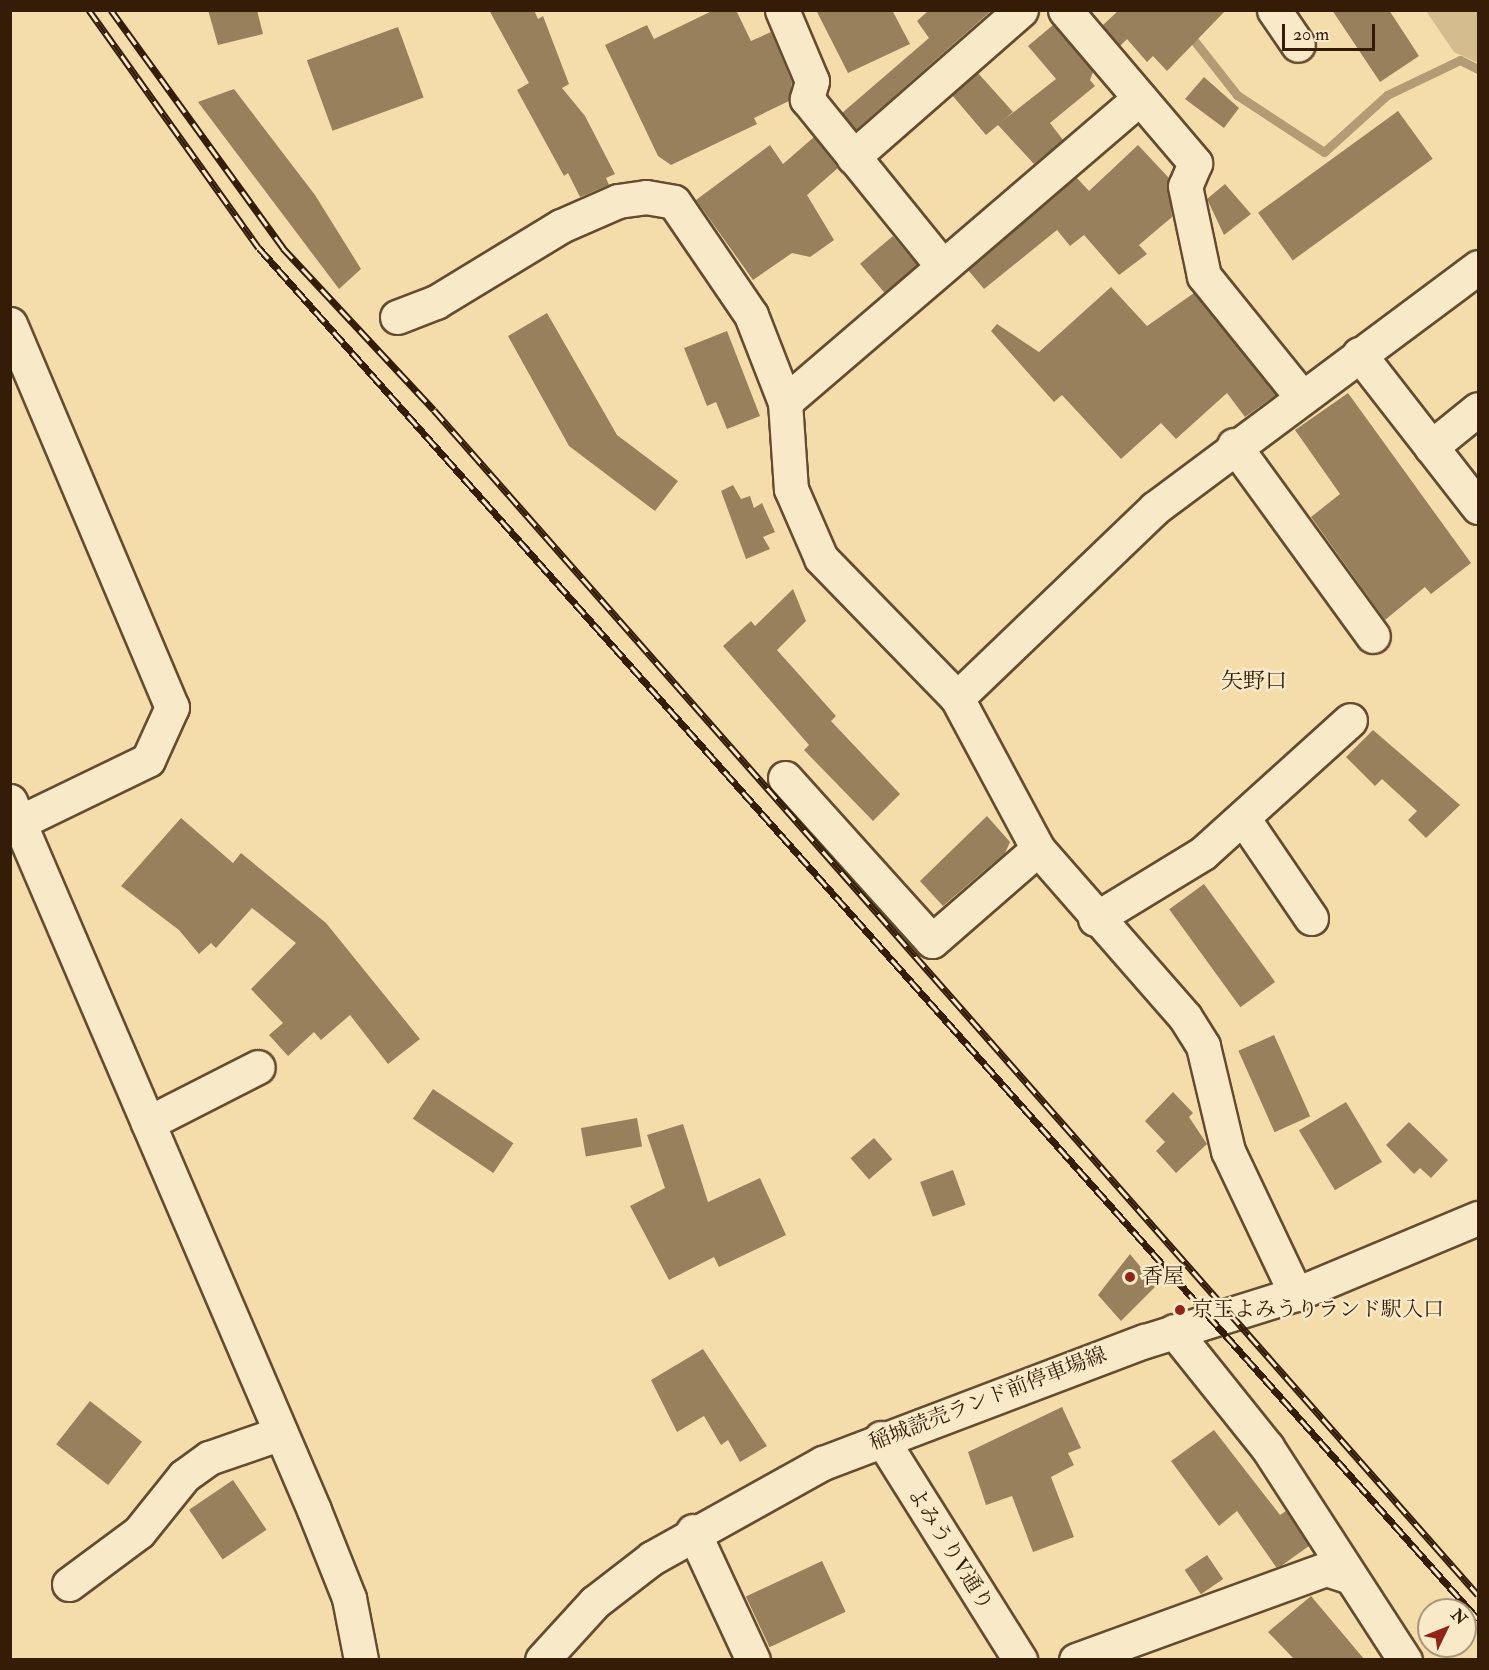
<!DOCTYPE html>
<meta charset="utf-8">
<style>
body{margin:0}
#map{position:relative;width:1489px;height:1670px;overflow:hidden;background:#f5ddab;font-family:"IM FELL Double Pica","Noto Serif JP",serif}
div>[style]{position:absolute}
.green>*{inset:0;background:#d4bc8f}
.stream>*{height:9px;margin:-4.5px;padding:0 4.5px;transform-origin:4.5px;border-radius:4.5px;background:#b39b73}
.building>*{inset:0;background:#98805c;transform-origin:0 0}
.roads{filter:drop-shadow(2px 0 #644c30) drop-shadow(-2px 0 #644c30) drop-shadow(0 2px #644c30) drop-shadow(0 -2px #644c30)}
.street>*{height:33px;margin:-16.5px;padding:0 16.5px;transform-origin:16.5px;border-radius:16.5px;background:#f8e9c8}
.secondary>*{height:33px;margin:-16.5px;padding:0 16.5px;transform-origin:16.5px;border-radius:16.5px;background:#f8e9c8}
.rail>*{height:7px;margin-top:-3.5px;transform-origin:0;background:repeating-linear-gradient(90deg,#f8e9c8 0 14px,#341c07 0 28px);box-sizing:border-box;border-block:2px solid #341c07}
.dots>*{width:16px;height:16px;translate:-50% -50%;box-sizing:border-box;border:3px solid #f8e9c8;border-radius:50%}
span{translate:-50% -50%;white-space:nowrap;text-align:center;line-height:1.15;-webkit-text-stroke:5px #f8e9c8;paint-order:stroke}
.poi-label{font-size:21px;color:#341c07}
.left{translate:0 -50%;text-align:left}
.street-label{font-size:21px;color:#341c07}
.neighbourhood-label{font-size:22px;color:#341c07}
.frame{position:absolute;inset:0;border:12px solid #341c07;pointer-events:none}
.north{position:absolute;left:1417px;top:1598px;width:60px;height:60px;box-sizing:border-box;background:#f8e9c8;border:2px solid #aa977b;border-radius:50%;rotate:47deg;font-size:16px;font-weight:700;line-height:24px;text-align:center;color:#341c07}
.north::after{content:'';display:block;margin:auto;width:21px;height:27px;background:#8f2418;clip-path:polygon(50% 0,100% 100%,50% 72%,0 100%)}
.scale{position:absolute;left:1282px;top:24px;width:93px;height:27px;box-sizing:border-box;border:3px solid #341c07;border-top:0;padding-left:8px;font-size:18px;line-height:21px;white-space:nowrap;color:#341c07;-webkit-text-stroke:4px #f8e9c8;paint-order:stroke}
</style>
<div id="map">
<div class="green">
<div style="clip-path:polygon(1426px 11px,1478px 11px,1478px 63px,1454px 52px)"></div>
</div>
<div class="stream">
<div style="left:1189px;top:34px;width:78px;rotate:51.8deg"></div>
<div style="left:1237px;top:95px;width:104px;rotate:33.2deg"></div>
<div style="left:1324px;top:152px;width:85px;rotate:-42.1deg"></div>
<div style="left:1387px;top:95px;width:81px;rotate:-25.6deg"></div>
<div style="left:1460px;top:60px;width:20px;rotate:27deg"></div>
</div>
<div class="building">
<div style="clip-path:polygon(208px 10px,257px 10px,263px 34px,218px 45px)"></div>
<div style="clip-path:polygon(489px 10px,534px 10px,538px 19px,543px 16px,569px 84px,562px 88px,585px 116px,615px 174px,606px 178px,609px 185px,580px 197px,568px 173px,564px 176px,517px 90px,529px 83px)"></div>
<div style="clip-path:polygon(714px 10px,736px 10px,751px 41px,771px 32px,792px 82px,789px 101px,754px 118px,757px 124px,671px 165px,658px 156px,605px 45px,647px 25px,654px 39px)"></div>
<div style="clip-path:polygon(816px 10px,892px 10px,910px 44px,848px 73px)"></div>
<div style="clip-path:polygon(929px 10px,992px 10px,856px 130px,842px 113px,929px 38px,917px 21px)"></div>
<div style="clip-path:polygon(1119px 10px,1226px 10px,1167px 71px,1153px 56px,1147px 62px,1127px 39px,1120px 46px,1103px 25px)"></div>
<div style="clip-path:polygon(1332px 10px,1389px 10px,1419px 56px,1380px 82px)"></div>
<div style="clip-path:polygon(1053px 25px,1093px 72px,1090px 80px,1095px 86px,1050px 123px,1063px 140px,1034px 164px,998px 125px,986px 135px,952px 95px,978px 73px,1013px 112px,1001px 122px,1056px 79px,1028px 46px)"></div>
<div style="left:398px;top:27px;width:75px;height:97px;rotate:70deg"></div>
<div style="clip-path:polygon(1204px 77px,1239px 108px,1224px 128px,1185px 99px)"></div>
<div style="clip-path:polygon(234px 89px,315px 195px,361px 269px,339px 289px,198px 102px)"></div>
<div style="left:1398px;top:111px;width:59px;height:173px;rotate:54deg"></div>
<div style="clip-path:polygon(814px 137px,838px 168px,807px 195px,834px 240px,810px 257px,792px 253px,753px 280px,696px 200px,770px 145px,783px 164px)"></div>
<div style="clip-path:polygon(1138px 145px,1168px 177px,1172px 217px,1139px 245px,1147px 254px,1119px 275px,1084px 235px,1070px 246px,1057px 230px,984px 289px,968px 270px,1076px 177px,1089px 191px)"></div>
<div style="clip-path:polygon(1225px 184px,1251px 214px,1224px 235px,1207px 199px)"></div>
<div style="left:893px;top:236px;width:38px;height:43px;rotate:50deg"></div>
<div style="clip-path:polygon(1111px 287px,1147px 326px,1194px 293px,1276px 395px,1245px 417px,1227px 393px,1176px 439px,1161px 423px,1121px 459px,1062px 395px,1054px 402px,991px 331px,997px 324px,1039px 352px)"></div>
<div style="clip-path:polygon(547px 313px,617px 435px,678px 481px,655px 511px,569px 446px,508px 336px)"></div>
<div style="clip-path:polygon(727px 331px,760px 416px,727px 429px,716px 402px,707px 406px,684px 348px)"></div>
<div style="clip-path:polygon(1348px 393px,1471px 563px,1431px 594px,1425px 587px,1385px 620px,1311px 517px,1340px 494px,1295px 430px)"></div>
<div style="clip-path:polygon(733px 485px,741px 499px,750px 496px,754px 508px,762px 503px,775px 532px,763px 537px,770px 549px,746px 559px,721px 491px)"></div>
<div style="clip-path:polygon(793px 589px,806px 621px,777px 650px,836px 716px,831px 721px,900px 794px,873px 821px,804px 750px,809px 745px,723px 646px,751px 621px,755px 626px)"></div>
<div style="clip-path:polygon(1373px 730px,1460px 805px,1426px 838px,1408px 820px,1417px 811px,1382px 779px,1375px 786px,1346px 757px)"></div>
<div style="clip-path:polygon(987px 816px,1010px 842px,1005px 853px,943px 906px,920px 881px)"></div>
<div style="clip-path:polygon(181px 818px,233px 863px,241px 853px,326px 923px,420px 1039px,388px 1064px,350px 1015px,321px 1040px,314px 1032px,288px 1056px,269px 1035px,283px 1023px,251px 989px,296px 943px,252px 908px,216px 948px,211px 943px,199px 954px,179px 930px,121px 886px)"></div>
<div style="left:1204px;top:884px;width:121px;height:43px;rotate:54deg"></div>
<div style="left:1274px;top:1035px;width:89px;height:39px;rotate:66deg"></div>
<div style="left:433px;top:1089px;width:97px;height:36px;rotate:34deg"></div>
<div style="clip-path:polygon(1173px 1092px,1193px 1113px,1189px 1117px,1207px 1144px,1176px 1173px,1156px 1151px,1165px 1142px,1145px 1121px)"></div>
<div style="left:1346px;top:1102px;width:70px;height:55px;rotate:59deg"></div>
<div style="left:637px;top:1118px;width:29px;height:57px;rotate:80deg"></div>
<div style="clip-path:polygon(1409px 1122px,1448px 1160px,1431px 1178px,1420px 1168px,1414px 1174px,1386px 1145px)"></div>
<div style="clip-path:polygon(683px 1124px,708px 1202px,760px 1178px,786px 1235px,719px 1267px,714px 1257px,669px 1280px,630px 1206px,665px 1188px,647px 1135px)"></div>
<div style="left:874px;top:1138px;width:28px;height:31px;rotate:49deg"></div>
<div style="left:953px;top:1170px;width:37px;height:35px;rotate:70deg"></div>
<div style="clip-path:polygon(1130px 1254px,1156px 1286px,1121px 1321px,1098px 1295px)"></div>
<div style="clip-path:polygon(703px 1349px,767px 1446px,740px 1462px,728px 1440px,721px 1445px,704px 1416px,677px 1432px,651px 1380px)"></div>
<div style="left:90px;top:1401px;width:66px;height:55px;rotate:38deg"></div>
<div style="clip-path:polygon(1062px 1407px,1081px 1448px,1068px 1453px,1074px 1465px,1051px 1477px,1074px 1537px,1033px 1552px,1012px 1496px,986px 1505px,968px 1452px)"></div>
<div style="clip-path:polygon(1214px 1430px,1280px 1515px,1286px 1511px,1309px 1546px,1281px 1566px,1276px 1567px,1237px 1511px,1219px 1526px,1171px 1461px)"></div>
<div style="left:233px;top:1480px;width:60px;height:53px;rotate:56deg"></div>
<div style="left:1207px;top:1555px;width:29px;height:27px;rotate:56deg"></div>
<div style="left:822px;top:1561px;width:56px;height:84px;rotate:65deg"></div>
<div style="clip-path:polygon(1311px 1596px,1364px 1659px,1294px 1659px,1268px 1632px)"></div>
</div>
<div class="roads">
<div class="street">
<div style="left:782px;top:10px;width:77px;rotate:67.1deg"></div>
<div style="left:812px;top:81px;width:19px;rotate:106deg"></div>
<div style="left:807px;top:99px;width:215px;rotate:51deg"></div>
<div style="left:1065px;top:10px;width:201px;rotate:49.6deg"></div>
<div style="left:1195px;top:163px;width:25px;rotate:113deg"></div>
<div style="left:1185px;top:186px;width:92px;rotate:78.1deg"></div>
<div style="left:1204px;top:276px;width:153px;rotate:51.1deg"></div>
<div style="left:1274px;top:10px;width:42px;rotate:55.6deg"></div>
<div style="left:853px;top:157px;width:223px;rotate:-41.2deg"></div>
<div style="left:397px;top:317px;width:42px;rotate:-21deg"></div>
<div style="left:436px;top:302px;width:146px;rotate:-31.3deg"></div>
<div style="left:561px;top:226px;width:62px;rotate:-23.7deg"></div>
<div style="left:618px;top:201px;width:28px;rotate:-8deg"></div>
<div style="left:646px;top:197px;width:28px;rotate:10deg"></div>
<div style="left:674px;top:202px;width:137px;rotate:55.7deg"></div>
<div style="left:751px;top:315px;width:93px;rotate:68.7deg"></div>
<div style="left:785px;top:402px;width:87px;rotate:86.1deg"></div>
<div style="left:791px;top:489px;width:75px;rotate:66.5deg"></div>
<div style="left:821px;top:558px;width:195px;rotate:45.8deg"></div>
<div style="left:957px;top:698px;width:171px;rotate:61.8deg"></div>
<div style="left:1038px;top:849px;width:223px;rotate:48.8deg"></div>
<div style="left:1185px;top:1017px;width:34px;rotate:58deg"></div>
<div style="left:1203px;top:1046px;width:108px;rotate:76.6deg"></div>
<div style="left:1228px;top:1151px;width:158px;rotate:64.6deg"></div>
<div style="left:10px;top:324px;width:416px;rotate:67.1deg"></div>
<div style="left:172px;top:707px;width:58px;rotate:114.4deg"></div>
<div style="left:148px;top:760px;width:142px;rotate:154.2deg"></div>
<div style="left:1359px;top:354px;width:194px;rotate:52.1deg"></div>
<div style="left:785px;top:402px;width:467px;rotate:-40.6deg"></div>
<div style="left:1234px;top:445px;width:236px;rotate:54deg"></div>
<div style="left:1431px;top:447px;width:60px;rotate:-39deg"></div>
<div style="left:957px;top:698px;width:274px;rotate:-43.8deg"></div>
<div style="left:1155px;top:508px;width:403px;rotate:-36.7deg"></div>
<div style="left:785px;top:778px;width:219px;rotate:48deg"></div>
<div style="left:932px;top:941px;width:140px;rotate:-41deg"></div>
<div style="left:1243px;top:818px;width:121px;rotate:55.8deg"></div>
<div style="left:1095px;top:919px;width:127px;rotate:-31.4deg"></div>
<div style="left:1203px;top:853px;width:198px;rotate:-42.1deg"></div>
<div style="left:148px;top:1123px;width:123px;rotate:-27deg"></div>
<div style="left:1174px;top:1331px;width:149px;rotate:51.3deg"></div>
<div style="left:1267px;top:1447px;width:254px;rotate:57.1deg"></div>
<div style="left:693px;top:1531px;width:142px;rotate:65.1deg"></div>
<div style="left:69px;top:1584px;width:87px;rotate:-36.6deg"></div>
<div style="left:139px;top:1532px;width:72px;rotate:-51.2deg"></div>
<div style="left:184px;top:1476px;width:31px;rotate:-36deg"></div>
<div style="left:209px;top:1458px;width:76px;rotate:-19.1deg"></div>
<div style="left:1076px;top:1660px;width:266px;rotate:-20deg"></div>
<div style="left:1326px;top:1569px;width:23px;rotate:18deg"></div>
</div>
<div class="secondary">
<div style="left:10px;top:801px;width:771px;rotate:66.79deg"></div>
<div style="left:314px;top:1510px;width:95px;rotate:68.3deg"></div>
<div style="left:349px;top:1598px;width:63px;rotate:79deg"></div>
<div style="left:881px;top:1438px;width:262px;rotate:57.9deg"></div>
<div style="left:542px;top:1660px;width:79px;rotate:-47.6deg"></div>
<div style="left:595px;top:1602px;width:72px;rotate:-37.7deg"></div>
<div style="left:652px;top:1558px;width:196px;rotate:-29.1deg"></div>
<div style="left:823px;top:1463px;width:344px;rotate:-20.8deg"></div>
<div style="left:1145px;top:1341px;width:158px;rotate:-17.3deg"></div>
<div style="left:1296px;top:1294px;width:197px;rotate:-22.7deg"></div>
</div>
</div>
<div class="rail">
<div style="left:89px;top:10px;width:292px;rotate:54.5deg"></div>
<div style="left:259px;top:248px;width:1835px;rotate:48.36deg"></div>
<div style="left:111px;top:10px;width:294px;rotate:54.1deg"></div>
<div style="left:283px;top:248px;width:221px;rotate:47deg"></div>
<div style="left:434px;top:410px;width:1579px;rotate:48.62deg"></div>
</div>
<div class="dots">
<div style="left:1130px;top:1277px;background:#8f2418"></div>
<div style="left:1180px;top:1310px;background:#8f2418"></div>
</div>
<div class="poi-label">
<span class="left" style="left:1142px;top:1277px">香屋</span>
<span class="left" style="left:1192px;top:1310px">京王よみうりランド駅入口</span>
</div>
<div class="street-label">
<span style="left:988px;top:1399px;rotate:-21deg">稲城読売ランド前停車場線</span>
<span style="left:950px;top:1549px;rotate:58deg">よみうりV通り</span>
</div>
<div class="neighbourhood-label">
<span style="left:1254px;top:682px">矢野口</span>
</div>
<div class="frame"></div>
<div class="north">N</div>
<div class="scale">20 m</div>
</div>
